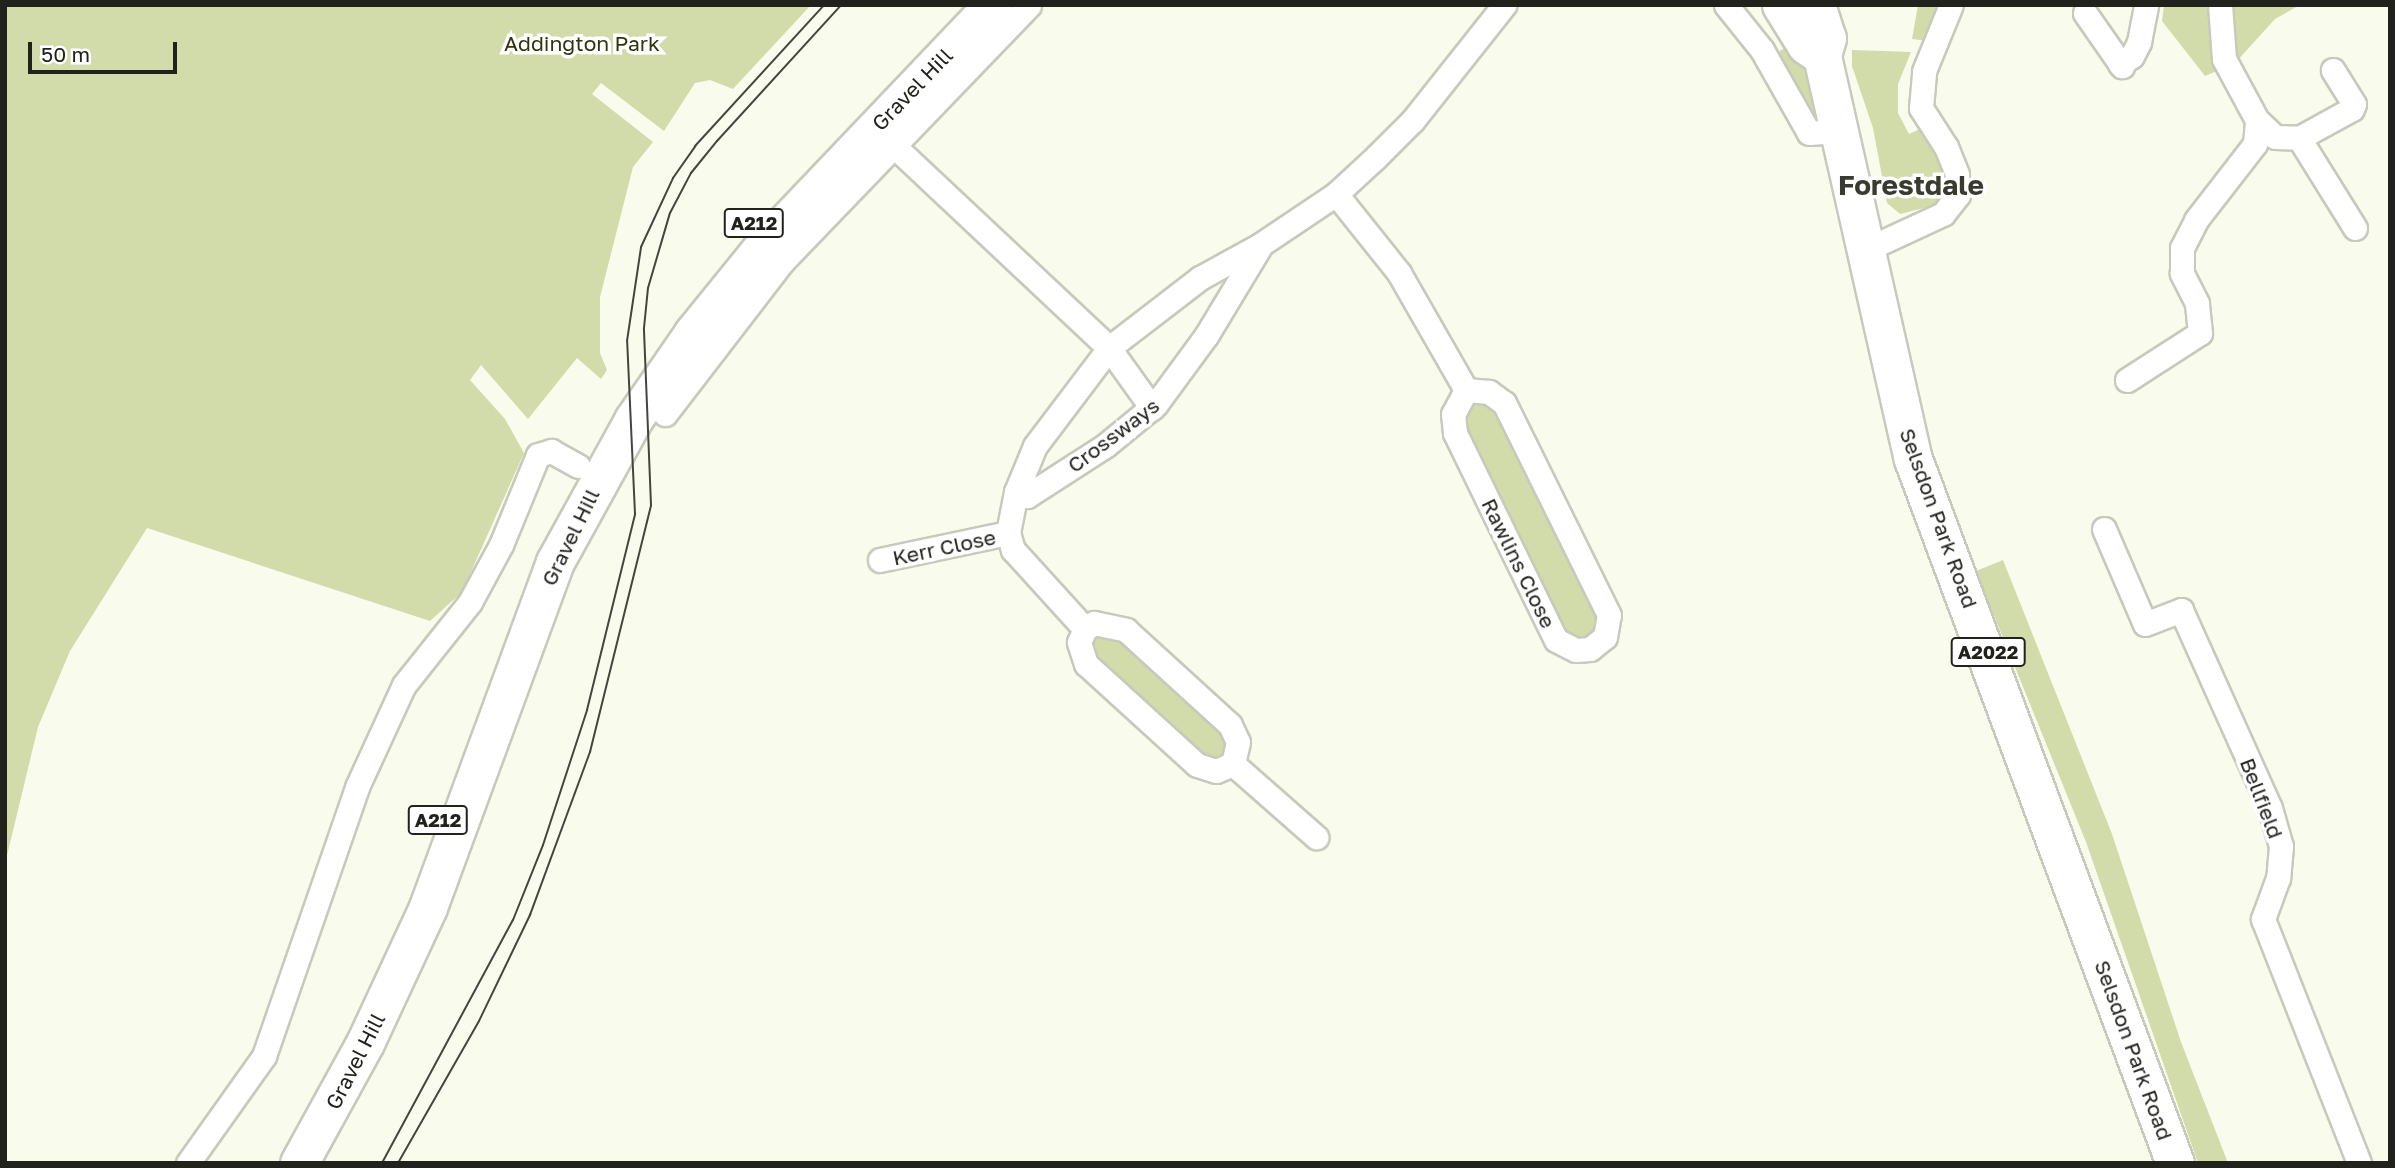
<!DOCTYPE html>
<style>
body{margin:0}
#map{position:relative;width:2395px;height:1168px;overflow:hidden;background:#f9fcec;font-family:"Golos Text",sans-serif}
div>[style]{position:absolute}
.green>*{inset:0;background:#d2dbaa}
.roads{filter:drop-shadow(2px 0 #c7cabb) drop-shadow(-2px 0 #c7cabb) drop-shadow(0 2px #c7cabb) drop-shadow(0 -2px #c7cabb)}
.street>*{height:23px;margin:-11.5px;padding:0 11.5px;transform-origin:11.5px;border-radius:11.5px;background:#fff}
.primary>*{height:37px;margin:-18.5px;padding:0 18.5px;transform-origin:18.5px;border-radius:18.5px;background:#fff}
.tram>*{height:2px;margin:-1px;padding:0 1px;transform-origin:1px;border-radius:1px;background:#44453e}
span{translate:-50% -50%;white-space:nowrap;text-align:center;line-height:1.15;-webkit-text-stroke:7px #fff;paint-order:stroke}
.shield-label span{padding:2px 5px;background:#fff;border:2px solid;border-radius:5px;-webkit-text-stroke-width:0}
.shield-label{font-size:19px;color:#21221c;font-weight:700}
.park-label{font-size:21px;color:#30340d}
.street-label{font-size:21px;color:#21221c}
.district-label{font-size:28px;color:#393b2f;font-weight:700}
.frame{position:absolute;inset:0;border:7px solid #21221c;pointer-events:none}
.scale{position:absolute;left:28px;top:42px;width:149px;height:32px;box-sizing:border-box;border:4px solid #21221c;border-top:0;padding-left:9px;font-size:21px;line-height:24px;white-space:nowrap;color:#21221c;-webkit-text-stroke:5px #fff;paint-order:stroke}
</style>
<div id="map">
<div class="green">
<div style="clip-path:polygon(5px 5px,811px 5px,733px 89px,710px 80px,695px 83px,664px 131px,601px 83px,592px 94px,653px 142px,633px 167px,600px 297px,600px 353px,607px 370px,601px 379px,577px 358px,528px 419px,481px 365px,470px 380px,505px 419px,524px 453px,462px 592px,430px 621px,147px 528px,70px 651px,38px 727px,5px 864px)"></div>
<div style="clip-path:polygon(1918px 5px,1942px 5px,1928px 41px,1912px 39px)"></div>
<div style="clip-path:polygon(2164px 5px,2208px 5px,2210px 41px,2219px 70px,2205px 76px,2162px 21px)"></div>
<div style="clip-path:polygon(2235px 5px,2300px 5px,2275px 19px,2236px 62px,2229px 13px)"></div>
<div style="clip-path:polygon(1790px 44px,1805px 71px,1821px 125px,1814px 125px,1774px 55px)"></div>
<div style="clip-path:polygon(1852px 50px,1911px 52px,1898px 84px,1898px 113px,1909px 134px,1920px 129px,1937px 150px,1948px 174px,1946px 189px,1936px 205px,1900px 214px,1887px 203px,1873px 128px,1852px 66px)"></div>
<div style="clip-path:polygon(1475px 399px,1492px 403px,1597px 612px,1596px 628px,1588px 636px,1568px 637px,1562px 631px,1466px 433px,1468px 403px)"></div>
<div style="clip-path:polygon(2003px 560px,2112px 834px,2181px 1042px,2228px 1163px,2198px 1163px,2086px 842px,1976px 571px)"></div>
<div style="clip-path:polygon(1108px 628px,1216px 721px,1231px 749px,1220px 761px,1204px 756px,1184px 739px,1099px 663px,1089px 643px,1092px 634px)"></div>
</div>
<div class="roads">
<div class="street">
<div style="left:1726px;top:5px;width:58px;rotate:51.3deg"></div>
<div style="left:1762px;top:50px;width:95px;rotate:60.5deg"></div>
<div style="left:1809px;top:133px;width:29px;rotate:-4deg"></div>
<div style="left:2085px;top:13px;width:65px;rotate:55.1deg"></div>
<div style="left:2120px;top:64px;width:14px;rotate:-34deg"></div>
<div style="left:2132px;top:56px;width:16px;rotate:-63deg"></div>
<div style="left:2139px;top:42px;width:38px;rotate:-79deg"></div>
<div style="left:2257px;top:120px;width:25px;rotate:43deg"></div>
<div style="left:2275px;top:137px;width:24px;rotate:2deg"></div>
<div style="left:2299px;top:138px;width:60px;rotate:-28.7deg"></div>
<div style="left:2352px;top:109px;width:5px;rotate:-68deg"></div>
<div style="left:2354px;top:104px;width:40px;rotate:-122deg"></div>
<div style="left:2299px;top:138px;width:106px;rotate:58.1deg"></div>
<div style="left:893px;top:145px;width:296px;rotate:43.2deg"></div>
<div style="left:1109px;top:348px;width:74px;rotate:54.4deg"></div>
<div style="left:1336px;top:194px;width:101px;rotate:51.4deg"></div>
<div style="left:1399px;top:273px;width:135px;rotate:60.2deg"></div>
<div style="left:1466px;top:390px;width:27px;rotate:118deg"></div>
<div style="left:1453px;top:414px;width:19px;rotate:84deg"></div>
<div style="left:1455px;top:433px;width:230px;rotate:64deg"></div>
<div style="left:1556px;top:640px;width:22px;rotate:27deg"></div>
<div style="left:1576px;top:650px;width:14px;rotate:-4deg"></div>
<div style="left:1590px;top:649px;width:19px;rotate:-39deg"></div>
<div style="left:1605px;top:637px;width:22px;rotate:-80deg"></div>
<div style="left:1609px;top:615px;width:237px;rotate:-116.3deg"></div>
<div style="left:1504px;top:403px;width:19px;rotate:-144deg"></div>
<div style="left:1489px;top:392px;width:23px;rotate:-175deg"></div>
<div style="left:1865px;top:250px;width:86px;rotate:-24.8deg"></div>
<div style="left:1943px;top:214px;width:24px;rotate:-52deg"></div>
<div style="left:1958px;top:195px;width:21px;rotate:-93deg"></div>
<div style="left:1957px;top:174px;width:29px;rotate:-112deg"></div>
<div style="left:1946px;top:147px;width:46px;rotate:-122.7deg"></div>
<div style="left:1921px;top:108px;width:37px;rotate:-85deg"></div>
<div style="left:1924px;top:71px;width:71px;rotate:-67.8deg"></div>
<div style="left:2127px;top:380px;width:87px;rotate:-32.8deg"></div>
<div style="left:2200px;top:333px;width:30px;rotate:-96deg"></div>
<div style="left:2197px;top:303px;width:34px;rotate:-117deg"></div>
<div style="left:2182px;top:273px;width:25px;rotate:-90deg"></div>
<div style="left:2182px;top:248px;width:31px;rotate:-63deg"></div>
<div style="left:2196px;top:220px;width:96px;rotate:-52.2deg"></div>
<div style="left:2255px;top:144px;width:24px;rotate:-85deg"></div>
<div style="left:2257px;top:120px;width:69px;rotate:-118.4deg"></div>
<div style="left:2224px;top:59px;width:54px;rotate:-94.2deg"></div>
<div style="left:665px;top:414px;width:192px;rotate:-52.4deg"></div>
<div style="left:782px;top:262px;width:356px;rotate:-46.1deg"></div>
<div style="left:1016px;top:492px;width:12px;rotate:20deg"></div>
<div style="left:1027px;top:496px;width:94px;rotate:-32.8deg"></div>
<div style="left:1106px;top:445px;width:65px;rotate:-39.4deg"></div>
<div style="left:1156px;top:404px;width:84px;rotate:-53.7deg"></div>
<div style="left:1206px;top:336px;width:103px;rotate:-58.9deg"></div>
<div style="left:2104px;top:529px;width:103px;rotate:66.7deg"></div>
<div style="left:2145px;top:624px;width:39px;rotate:-21deg"></div>
<div style="left:2181px;top:610px;width:217px;rotate:65.8deg"></div>
<div style="left:2270px;top:808px;width:40px;rotate:74deg"></div>
<div style="left:2281px;top:846px;width:32px;rotate:95deg"></div>
<div style="left:2278px;top:878px;width:44px;rotate:110.1deg"></div>
<div style="left:2263px;top:919px;width:262px;rotate:68.5deg"></div>
<div style="left:880px;top:560px;width:131px;rotate:-11.9deg"></div>
<div style="left:1094px;top:623px;width:33px;rotate:12deg"></div>
<div style="left:1126px;top:630px;width:141px;rotate:42.4deg"></div>
<div style="left:1230px;top:725px;width:19px;rotate:65deg"></div>
<div style="left:1238px;top:742px;width:23px;rotate:103deg"></div>
<div style="left:1233px;top:764px;width:18px;rotate:158deg"></div>
<div style="left:1216px;top:771px;width:20px;rotate:-162deg"></div>
<div style="left:1197px;top:765px;width:150px;rotate:-137.7deg"></div>
<div style="left:1086px;top:664px;width:23px;rotate:-108deg"></div>
<div style="left:1079px;top:642px;width:14px;rotate:-65deg"></div>
<div style="left:1085px;top:629px;width:11px;rotate:-34deg"></div>
<div style="left:1085px;top:629px;width:107px;rotate:-132.3deg"></div>
<div style="left:1013px;top:550px;width:18px;rotate:-106deg"></div>
<div style="left:1008px;top:533px;width:42px;rotate:-79deg"></div>
<div style="left:1016px;top:492px;width:50px;rotate:-67.6deg"></div>
<div style="left:1035px;top:446px;width:123px;rotate:-52.9deg"></div>
<div style="left:1109px;top:348px;width:115px;rotate:-37.6deg"></div>
<div style="left:1200px;top:278px;width:68px;rotate:-28.8deg"></div>
<div style="left:1260px;top:245px;width:92px;rotate:-33.9deg"></div>
<div style="left:1336px;top:194px;width:53px;rotate:-42.7deg"></div>
<div style="left:1375px;top:158px;width:54px;rotate:-45deg"></div>
<div style="left:1413px;top:120px;width:147px;rotate:-51.6deg"></div>
<div style="left:1233px;top:764px;width:111px;rotate:41.3deg"></div>
<div style="left:188px;top:1163px;width:131px;rotate:-54.6deg"></div>
<div style="left:264px;top:1056px;width:285px;rotate:-70.9deg"></div>
<div style="left:357px;top:787px;width:112px;rotate:-65.3deg"></div>
<div style="left:404px;top:685px;width:106px;rotate:-51.5deg"></div>
<div style="left:470px;top:602px;width:65px;rotate:-61.5deg"></div>
<div style="left:501px;top:545px;width:97px;rotate:-67.7deg"></div>
<div style="left:538px;top:455px;width:14px;rotate:-17deg"></div>
<div style="left:551px;top:451px;width:31px;rotate:29deg"></div>
</div>
<div class="primary">
<div style="left:1781px;top:5px;width:47px;rotate:58deg"></div>
<div style="left:1806px;top:45px;width:19px;rotate:35deg"></div>
<div style="left:1816px;top:5px;width:35px;rotate:72deg"></div>
<div style="left:1827px;top:38px;width:19px;rotate:106deg"></div>
<div style="left:1822px;top:56px;width:413px;rotate:77.3deg"></div>
<div style="left:1913px;top:459px;width:751px;rotate:69.59deg"></div>
<div style="left:299px;top:1163px;width:137px;rotate:-61.2deg"></div>
<div style="left:365px;top:1043px;width:150px;rotate:-65.1deg"></div>
<div style="left:428px;top:907px;width:368px;rotate:-69.8deg"></div>
<div style="left:555px;top:562px;width:162px;rotate:-61.2deg"></div>
<div style="left:633px;top:420px;width:106px;rotate:-55.4deg"></div>
<div style="left:693px;top:333px;width:116px;rotate:-51deg"></div>
<div style="left:766px;top:243px;width:329px;rotate:-46.4deg"></div>
</div>
</div>
<div class="tram">
<div style="left:382px;top:1163px;width:276px;rotate:-61.7deg"></div>
<div style="left:513px;top:920px;width:81px;rotate:-68.2deg"></div>
<div style="left:543px;top:845px;width:142px;rotate:-71.9deg"></div>
<div style="left:587px;top:710px;width:202px;rotate:-76.2deg"></div>
<div style="left:635px;top:514px;width:173px;rotate:-92.6deg"></div>
<div style="left:627px;top:341px;width:95px;rotate:-81.5deg"></div>
<div style="left:641px;top:247px;width:76px;rotate:-65.1deg"></div>
<div style="left:673px;top:178px;width:39px;rotate:-55deg"></div>
<div style="left:695px;top:146px;width:191px;rotate:-47.5deg"></div>
<div style="left:398px;top:1163px;width:163px;rotate:-60.3deg"></div>
<div style="left:479px;top:1021px;width:118px;rotate:-64.3deg"></div>
<div style="left:530px;top:915px;width:174px;rotate:-69.8deg"></div>
<div style="left:590px;top:752px;width:254px;rotate:-76.1deg"></div>
<div style="left:651px;top:505px;width:177px;rotate:-92.3deg"></div>
<div style="left:644px;top:328px;width:40px;rotate:-84.3deg"></div>
<div style="left:648px;top:288px;width:78px;rotate:-73.7deg"></div>
<div style="left:670px;top:213px;width:45px;rotate:-62.3deg"></div>
<div style="left:691px;top:173px;width:41px;rotate:-50.9deg"></div>
<div style="left:717px;top:141px;width:184px;rotate:-47.6deg"></div>
</div>
<div class="shield-label">
<span style="left:754px;top:223px">A212</span>
<span style="left:1988px;top:652px">A2022</span>
<span style="left:438px;top:820px">A212</span>
</div>
<div class="park-label">
<span style="left:582px;top:43px">Addington Park</span>
</div>
<div class="street-label">
<span style="left:912px;top:89px;rotate:-46deg">Gravel Hill</span>
<span style="left:1113px;top:435px;rotate:-37deg">Crossways</span>
<span style="left:1939px;top:518px;rotate:70deg">Selsdon Park Road</span>
<span style="left:570px;top:537px;rotate:-64deg">Gravel Hill</span>
<span style="left:944px;top:547px;rotate:-12deg">Kerr Close</span>
<span style="left:1519px;top:563px;rotate:64deg">Rawlins Close</span>
<span style="left:2262px;top:798px;rotate:69deg">Bellfield</span>
<span style="left:2134px;top:1050px;rotate:70deg">Selsdon Park Road</span>
<span style="left:355px;top:1061px;rotate:-63deg">Gravel Hill</span>
</div>
<div class="district-label">
<span style="left:1911px;top:185px">Forestdale</span>
</div>
<div class="frame"></div>
<div class="scale">50 m</div>
</div>
